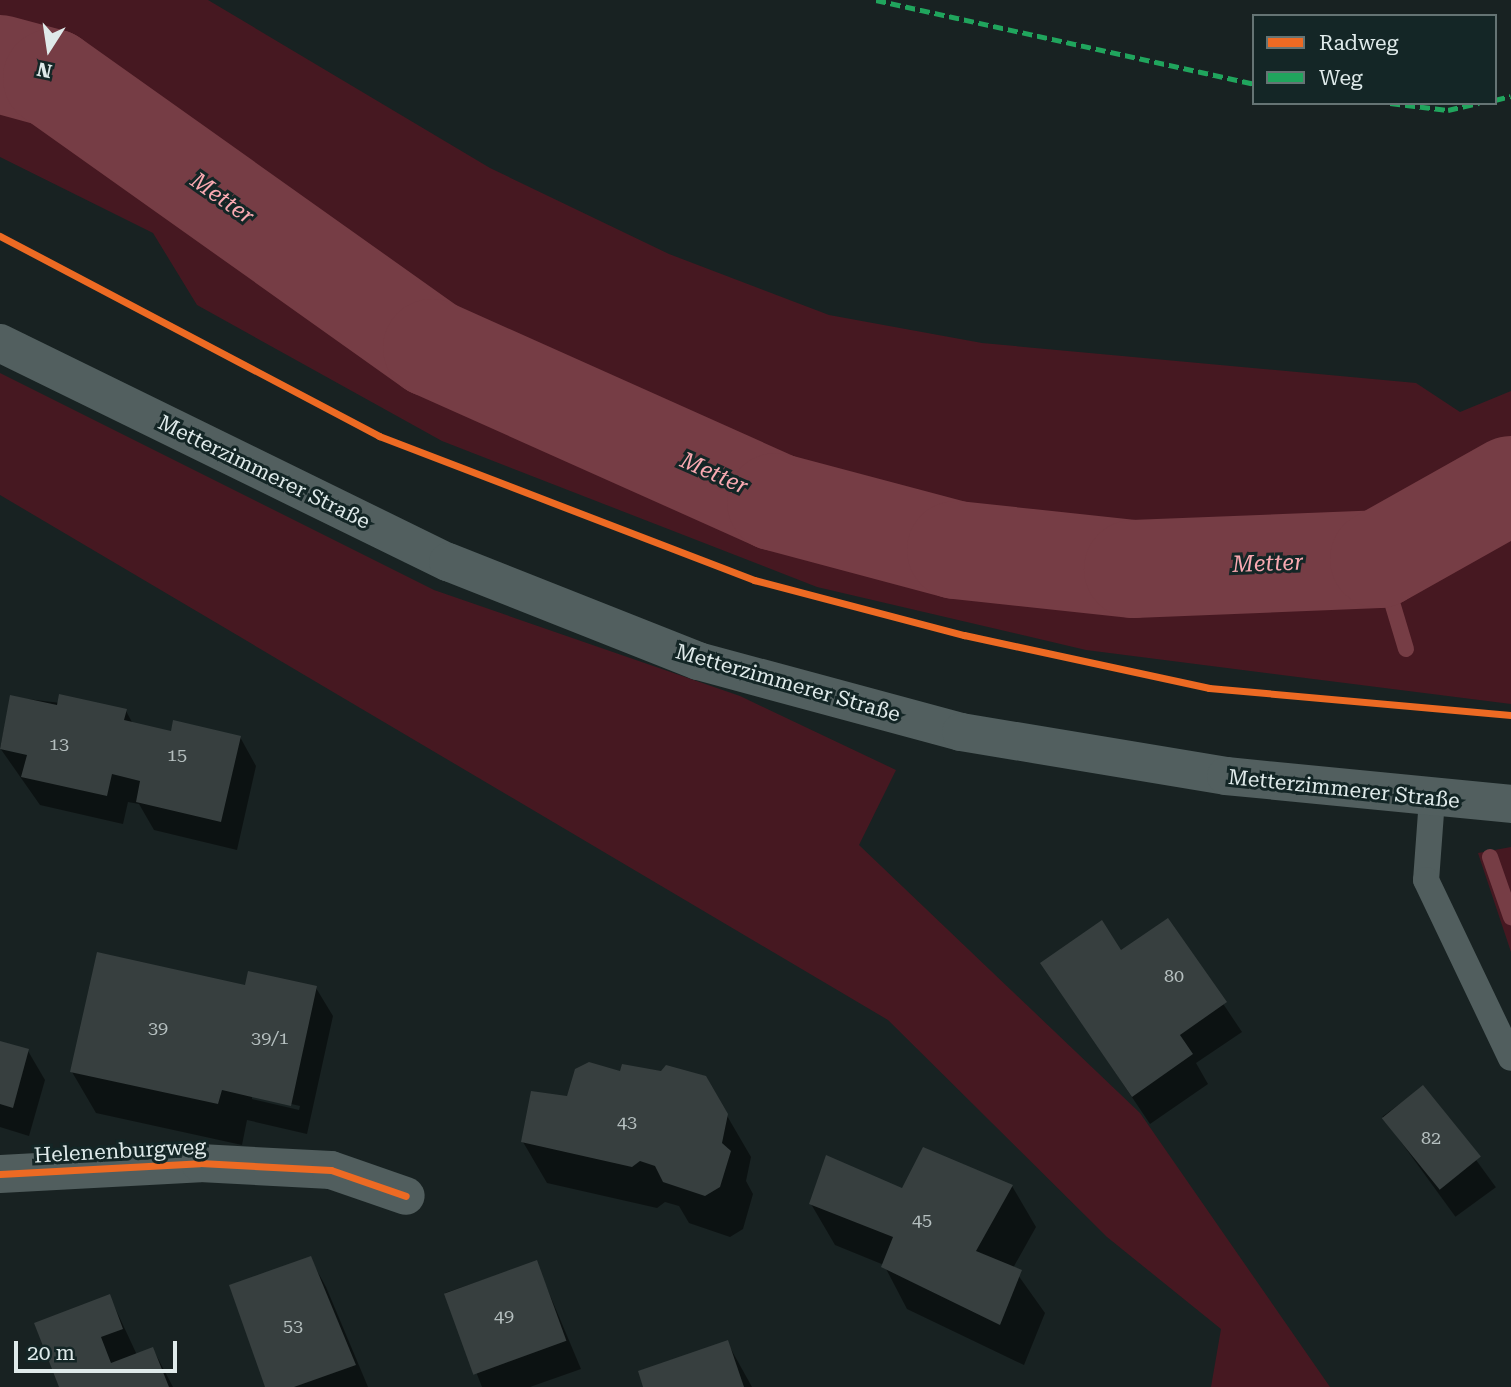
<!DOCTYPE html>
<meta charset="utf-8">
<style>
body{margin:0}
#map{position:relative;width:1511px;height:1387px;overflow:hidden;background:#182222;font-family:"Roboto Serif",serif}
div>[style]{position:absolute}
.green>*{inset:0;background:#461821}
.shadow>*{inset:0;background:#0007;transform-origin:0 0}
.stream>*{height:16px;margin:-8px;padding:0 8px;transform-origin:8px;border-radius:8px;background:#763d45}
.river>*{height:98px;margin:-49px;padding:0 49px;transform-origin:49px;border-radius:49px;background:#763d45}
.building>*{inset:0;background:#373f3f;transform-origin:0 0}
.lane>*{height:26px;margin:-13px;padding:0 13px;transform-origin:13px;border-radius:13px;background:#515e5e}
.street>*{height:38px;margin:-19px;padding:0 19px;transform-origin:19px;border-radius:19px;background:#515e5e}
.secondary>*{height:38px;margin:-19px;padding:0 19px;transform-origin:19px;border-radius:19px;background:#525f5f}
.quiet>*{height:5px;margin-top:-2.5px;transform-origin:0;background:repeating-linear-gradient(90deg,#20a55d 0 10px,transparent 0 15px)}
.cycleway>*{height:7px;margin:-3.5px;padding:0 3.5px;transform-origin:3.5px;border-radius:3.5px;background:#ed6a23}
span{translate:-50% -50%;white-space:nowrap;text-align:center;line-height:1.15;-webkit-text-stroke:6px #142626;paint-order:stroke}
.number-label{font-size:18px;color:#b5bfbf}
.number-label span{-webkit-text-stroke-width:0}
.street-label{font-size:21px;color:#dfeaea}
.water-label{font-size:23px;color:#faaab2;font-style:italic}
.legend{position:absolute;left:1252px;top:14px;width:245px;height:91px;box-sizing:border-box;background:#142626;border:2px solid #657474;margin:0;padding:9px 12px;list-style:none;font-size:21px;color:#dfeaea}
.legend li{display:flex;align-items:center;gap:14px;height:35px}
.legend b{width:35px;border:2px solid #657474}
.north{position:absolute;left:14px;top:14px;width:70px;height:70px;-webkit-text-stroke:5px #142626;paint-order:stroke;rotate:192deg;font-size:19px;font-weight:700;line-height:28px;text-align:center;color:#dfeaea}
.north::after{content:'';display:block;margin:auto;width:24px;height:32px;background:#dfeaea;clip-path:polygon(50% 0,100% 100%,50% 72%,0 100%)}
.scale{position:absolute;left:14px;top:1341px;width:163px;height:32px;box-sizing:border-box;border:4px solid #dfeaea;border-top:0;padding-left:9px;font-size:21px;line-height:24px;white-space:nowrap;color:#dfeaea;-webkit-text-stroke:5px #142626;paint-order:stroke}
</style>
<div id="map">
<div class="green">
<div style="clip-path:polygon(0 0,208px 0,490px 168px,669px 254px,829px 315px,982px 343px,1416px 383px,1460px 412px,1511px 391px,1511px 704px,1086px 650px,817px 587px,442px 441px,197px 305px,153px 233px,0 157px)"></div>
<div style="clip-path:polygon(0 373px,434px 590px,740px 696px,896px 770px,859px 845px,1140px 1113px,1330px 1387px,1211px 1387px,1221px 1329px,1107px 1237px,888px 1020px,0 495px)"></div>
<div style="clip-path:polygon(1511px 847px,1511px 952px,1478px 853px)"></div>
</div>
<div class="shadow">
<div style="clip-path:polygon(11px 697px,126px 711px,133px 724px,172px 733px,240px 737px,256px 766px,237px 850px,154px 830px,139px 804px,128px 802px,123px 824px,40px 805px,0 748px)"></div>
<div style="clip-path:polygon(1167px 920px,1242px 1032px,1196px 1063px,1208px 1084px,1150px 1124px,1042px 963px,1121px 952px)"></div>
<div style="clip-path:polygon(evenodd,247px 987px,316px 988px,333px 1016px,307px 1134px,247px 1120px,242px 1145px,96px 1113px,72px 1072px,247px 987px,252px 1095px,300px 1106px,299px 1110px,252px 1099px,252px 1095px)"></div>
<div style="clip-path:polygon(0 1043px,28px 1051px,45px 1080px,29px 1136px,0 1127px)"></div>
<div style="clip-path:polygon(621px 1073px,705px 1078px,751px 1157px,746px 1181px,753px 1194px,743px 1229px,730px 1237px,689px 1223px,679px 1206px,665px 1202px,657px 1208px,547px 1183px,523px 1142px,569px 1098px)"></div>
<div style="left:1423px;top:1087px;width:124px;height:50px;rotate:54deg"></div>
<div style="clip-path:polygon(1012px 1186px,1036px 1227px,1013px 1268px,1045px 1313px,1024px 1365px,907px 1309px,884px 1265px,835px 1245px,811px 1204px,903px 1190px)"></div>
<div style="clip-path:polygon(310px 1258px,326px 1287px,368px 1387px,267px 1387px)"></div>
<div style="clip-path:polygon(536px 1262px,581px 1369px,530px 1387px,482px 1387px,445px 1293px)"></div>
<div style="clip-path:polygon(110px 1297px,137px 1355px,153px 1349px,173px 1387px,61px 1387px)"></div>
<div style="clip-path:polygon(727px 1342px,752px 1387px,645px 1387px)"></div>
</div>
<div class="stream">
<div style="left:1379px;top:559px;width:94px;rotate:73.3deg"></div>
<div style="left:1490px;top:857px;width:64px;rotate:70.7deg"></div>
</div>
<div class="river">
<div style="left:0;top:64px;width:54px;rotate:15.1deg"></div>
<div style="left:52px;top:78px;width:466px;rotate:35.4deg"></div>
<div style="left:432px;top:348px;width:377px;rotate:24.1deg"></div>
<div style="left:776px;top:502px;width:186px;rotate:14.9deg"></div>
<div style="left:956px;top:550px;width:178px;rotate:6.1deg"></div>
<div style="left:1133px;top:569px;width:246px;rotate:-2.3deg"></div>
<div style="left:1379px;top:559px;width:151px;rotate:-29.3deg"></div>
</div>
<div class="building">
<div style="clip-path:polygon(59px 694px,127px 709px,124px 720px,171px 731px,173px 720px,241px 736px,221px 822px,136px 802px,140px 781px,112px 774px,107px 796px,21px 777px,27px 755px,0 749px,10px 695px,57px 705px)"></div>
<div style="clip-path:polygon(1168px 918px,1227px 1002px,1180px 1035px,1193px 1054px,1132px 1097px,1040px 963px,1102px 920px,1121px 950px)"></div>
<div style="clip-path:polygon(97px 952px,245px 985px,248px 971px,317px 986px,291px 1106px,222px 1090px,218px 1104px,70px 1072px)"></div>
<div style="clip-path:polygon(0 1041px,29px 1049px,13px 1108px,0 1104px)"></div>
<div style="clip-path:polygon(589px 1062px,620px 1071px,622px 1064px,661px 1071px,666px 1065px,706px 1076px,728px 1114px,722px 1143px,731px 1151px,720px 1187px,705px 1196px,663px 1182px,655px 1166px,640px 1161px,632px 1167px,521px 1142px,531px 1091px,567px 1096px,575px 1069px)"></div>
<div style="left:1423px;top:1085px;width:92px;height:53px;rotate:51deg"></div>
<div style="clip-path:polygon(923px 1147px,1013px 1185px,976px 1251px,1022px 1270px,1000px 1325px,881px 1267px,893px 1237px,809px 1204px,826px 1155px,902px 1188px)"></div>
<div style="clip-path:polygon(311px 1256px,356px 1365px,294px 1387px,265px 1387px,229px 1285px)"></div>
<div style="left:537px;top:1260px;width:86px;height:99px;rotate:70deg"></div>
<div style="clip-path:polygon(110px 1294px,123px 1329px,101px 1337px,111px 1363px,153px 1347px,169px 1387px,59px 1387px,34px 1323px)"></div>
<div style="clip-path:polygon(728px 1340px,744px 1387px,643px 1387px,638px 1371px)"></div>
</div>
<div class="lane">
<div style="left:1432px;top:799px;width:81px;rotate:94.2deg"></div>
<div style="left:1426px;top:880px;width:197px;rotate:64.5deg"></div>
</div>
<div class="street">
<div style="left:0;top:1174px;width:200px;rotate:-3.1deg"></div>
<div style="left:200px;top:1163px;width:131px;rotate:3.1deg"></div>
<div style="left:331px;top:1170px;width:79px;rotate:19.1deg"></div>
</div>
<div class="secondary">
<div style="left:0;top:343px;width:499px;rotate:26.1deg"></div>
<div style="left:448px;top:562px;width:269px;rotate:21.6deg"></div>
<div style="left:698px;top:661px;width:272px;rotate:15.1deg"></div>
<div style="left:961px;top:732px;width:269px;rotate:9.4deg"></div>
<div style="left:1226px;top:776px;width:286px;rotate:5.6deg"></div>
</div>
<div class="quiet">
<div style="left:876px;top:0;width:387px;rotate:12.5deg"></div>
<div style="left:1495px;top:100px;width:16px;rotate:-14deg"></div>
<div style="left:1390px;top:103px;width:58px;rotate:6.9deg"></div>
<div style="left:1448px;top:110px;width:32px;rotate:-13deg"></div>
</div>
<div class="cycleway">
<div style="left:0;top:236px;width:429px;rotate:27.8deg"></div>
<div style="left:379px;top:436px;width:402px;rotate:21deg"></div>
<div style="left:754px;top:580px;width:217px;rotate:14.7deg"></div>
<div style="left:964px;top:635px;width:251px;rotate:12.2deg"></div>
<div style="left:1209px;top:688px;width:303px;rotate:5.1deg"></div>
<div style="left:0;top:1174px;width:200px;rotate:-3.1deg"></div>
<div style="left:200px;top:1163px;width:131px;rotate:3.1deg"></div>
<div style="left:331px;top:1170px;width:79px;rotate:19.1deg"></div>
</div>
<div class="number-label">
<span style="left:59px;top:744px">13</span>
<span style="left:177px;top:755px">15</span>
<span style="left:1174px;top:976px">80</span>
<span style="left:158px;top:1028px">39</span>
<span style="left:270px;top:1038px">39/1</span>
<span style="left:627px;top:1122px">43</span>
<span style="left:1431px;top:1138px">82</span>
<span style="left:922px;top:1220px">45</span>
<span style="left:504px;top:1316px">49</span>
<span style="left:293px;top:1326px">53</span>
</div>
<div class="street-label">
<span style="left:264px;top:472px;rotate:26deg">Metterzimmerer Straße</span>
<span style="left:788px;top:683px;rotate:16deg">Metterzimmerer Straße</span>
<span style="left:1344px;top:789px;rotate:6deg">Metterzimmerer Straße</span>
<span style="left:120px;top:1151px;rotate:-3deg">Helenenburgweg</span>
</div>
<div class="water-label">
<span style="left:222px;top:199px;rotate:35deg">Metter</span>
<span style="left:714px;top:474px;rotate:24deg">Metter</span>
<span style="left:1268px;top:564px;rotate:-2deg">Metter</span>
</div>
<ul class="legend">
<li><b style="height:9px;background:#ed6a23"></b>Radweg</li>
<li><b style="height:9px;background:#20a55d"></b>Weg</li>
</ul>
<div class="north">N</div>
<div class="scale">20 m</div>
</div>
